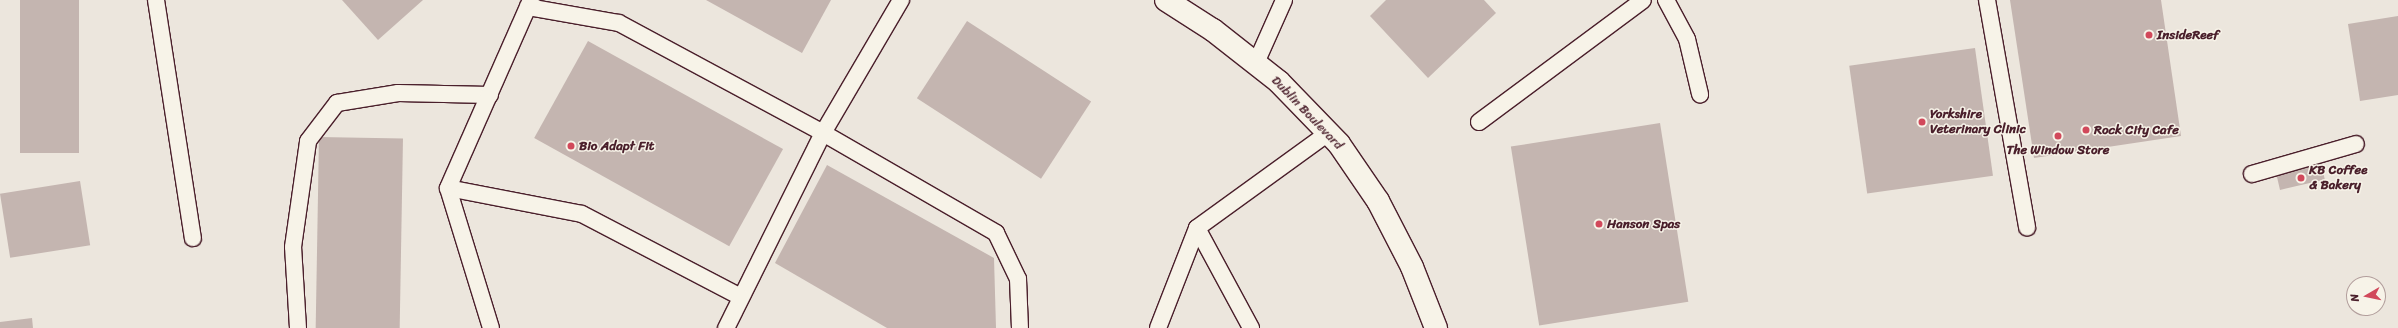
<!DOCTYPE html>
<style>
body{margin:0}
#map{position:relative;width:2398px;height:328px;overflow:hidden;background:#ece6dd;font-family:Sriracha,sans-serif}
div>[style]{position:absolute}
.building>*{inset:0;background:#c4b5b0;transform-origin:0 0}
.roads{filter:drop-shadow(1px 0 #4a1f2b) drop-shadow(-1px 0 #4a1f2b) drop-shadow(0 1px #4a1f2b) drop-shadow(0 -1px #4a1f2b)}
.lane>*{height:16px;margin:-8px;padding:0 8px;transform-origin:8px;border-radius:8px;background:#f7f3e8}
.secondary>*{height:22px;margin:-11px;padding:0 11px;transform-origin:11px;border-radius:11px;background:#f7f3e8}
.dots>*{width:11px;height:11px;translate:-50% -50%;box-sizing:border-box;border:2px solid #f7f3e8;border-radius:50%}
span{translate:-50% -50%;white-space:nowrap;text-align:center;line-height:1.15;-webkit-text-stroke:3px #f7f3e8;paint-order:stroke}
.poi-label{font-size:13px;color:#4a1f2b;font-weight:700}
.left{translate:0 -50%;text-align:left}
.street-label{font-size:13px;color:#4a1f2b}
.north{position:absolute;left:2346px;top:276px;width:40px;height:40px;box-sizing:border-box;background:#f7f3e8;border:1px solid #b29e9c;border-radius:50%;rotate:261deg;font-size:11px;font-weight:700;line-height:16px;text-align:center;color:#4a1f2b}
.north::after{content:'';display:block;margin:auto;width:14px;height:18px;background:#d1495b;clip-path:polygon(50% 0,100% 100%,50% 72%,0 100%)}
</style>
<div id="map">
<div class="building">
<div style="left:20px;top:0;width:59px;height:153px"></div>
<div style="clip-path:polygon(342px 0,423px 0,378px 40px)"></div>
<div style="clip-path:polygon(706px 0,831px 0,802px 53px)"></div>
<div style="clip-path:polygon(1386px 0,1484px 0,1496px 13px,1428px 78px,1370px 16px)"></div>
<div style="clip-path:polygon(2010px 0,2161px 0,2181px 136px,2034px 158px)"></div>
<div style="clip-path:polygon(2398px 16px,2398px 95px,2360px 101px,2348px 24px)"></div>
<div style="left:967px;top:21px;width:148px;height:92px;rotate:33deg"></div>
<div style="left:588px;top:41px;width:223px;height:111px;rotate:29deg"></div>
<div style="left:1975px;top:48px;width:129px;height:127px;rotate:82deg"></div>
<div style="left:1660px;top:123px;width:181px;height:151px;rotate:81deg"></div>
<div style="left:319px;top:137px;width:84px;height:191px;rotate:1deg"></div>
<div style="left:2321px;top:163px;width:17px;height:46px;rotate:77deg"></div>
<div style="clip-path:polygon(827px 165px,994px 258px,996px 328px,887px 328px,775px 263px)"></div>
<div style="left:80px;top:181px;width:65px;height:81px;rotate:81deg"></div>
<div style="clip-path:polygon(32px 318px,33px 328px,0 328px,0 322px)"></div>
</div>
<div class="roads">
<div class="lane">
<div style="left:156px;top:0;width:241px;rotate:81.2deg"></div>
<div style="left:901px;top:0;width:154px;rotate:120.4deg"></div>
<div style="left:823px;top:133px;width:200px;rotate:30deg"></div>
<div style="left:996px;top:233px;width:51px;rotate:64.4deg"></div>
<div style="left:1018px;top:279px;width:49px;rotate:87.7deg"></div>
<div style="left:1666px;top:0;width:44px;rotate:61.7deg"></div>
<div style="left:1687px;top:39px;width:57px;rotate:76.7deg"></div>
<div style="left:1987px;top:0;width:231px;rotate:80deg"></div>
<div style="left:528px;top:7px;width:92px;rotate:10deg"></div>
<div style="left:619px;top:23px;width:232px;rotate:28.3deg"></div>
<div style="left:823px;top:133px;width:218px;rotate:116.4deg"></div>
<div style="left:1256px;top:63px;width:69px;rotate:-66deg"></div>
<div style="left:1479px;top:122px;width:204px;rotate:-36.6deg"></div>
<div style="left:2252px;top:174px;width:108px;rotate:-16.1deg"></div>
<div style="left:448px;top:188px;width:136px;rotate:11deg"></div>
<div style="left:582px;top:214px;width:179px;rotate:27.6deg"></div>
<div style="left:1197px;top:228px;width:114px;rotate:61.6deg"></div>
<div style="left:298px;top:328px;width:81px;rotate:-93.5deg"></div>
<div style="left:293px;top:247px;width:107px;rotate:-81.9deg"></div>
<div style="left:308px;top:141px;width:48px;rotate:-52.7deg"></div>
<div style="left:337px;top:103px;width:62px;rotate:-9.3deg"></div>
<div style="left:398px;top:93px;width:92px;rotate:1.2deg"></div>
<div style="left:491px;top:328px;width:146px;rotate:-107.1deg"></div>
<div style="left:448px;top:188px;width:206px;rotate:-66.2deg"></div>
<div style="left:1158px;top:328px;width:107px;rotate:-68.7deg"></div>
<div style="left:1197px;top:228px;width:162px;rotate:-35.9deg"></div>
</div>
<div class="secondary">
<div style="left:1166px;top:0;width:56px;rotate:32.6deg"></div>
<div style="left:1213px;top:30px;width:84px;rotate:38.2deg"></div>
<div style="left:1279px;top:82px;width:86px;rotate:45.9deg"></div>
<div style="left:1339px;top:144px;width:69px;rotate:55.6deg"></div>
<div style="left:1378px;top:201px;width:74px;rotate:62.7deg"></div>
<div style="left:1412px;top:267px;width:66px;rotate:68.5deg"></div>
</div>
</div>
<div class="dots">
<div style="left:2149px;top:35px;background:#d1495b"></div>
<div style="left:1922px;top:122px;background:#d1495b"></div>
<div style="left:2086px;top:130px;background:#d1495b"></div>
<div style="left:2058px;top:136px;background:#d1495b"></div>
<div style="left:571px;top:146px;background:#d1495b"></div>
<div style="left:2301px;top:178px;background:#d1495b"></div>
<div style="left:1599px;top:224px;background:#d1495b"></div>
</div>
<div class="poi-label">
<span class="left" style="left:2157px;top:35px">InsideReef</span>
<span class="left" style="left:1930px;top:122px">Yorkshire<br>Veterinary Clinic</span>
<span class="left" style="left:2094px;top:130px">Rock City Cafe</span>
<span class="left" style="left:579px;top:146px">Bio Adapt Fit</span>
<span style="left:2058px;top:150px">The Window Store</span>
<span class="left" style="left:2309px;top:178px">KB Coffee<br>&amp; Bakery</span>
<span class="left" style="left:1607px;top:224px">Hanson Spas</span>
</div>
<div class="street-label">
<span style="left:1307px;top:113px;rotate:46deg">Dublin Boulevard</span>
</div>
<div class="north">N</div>
</div>
